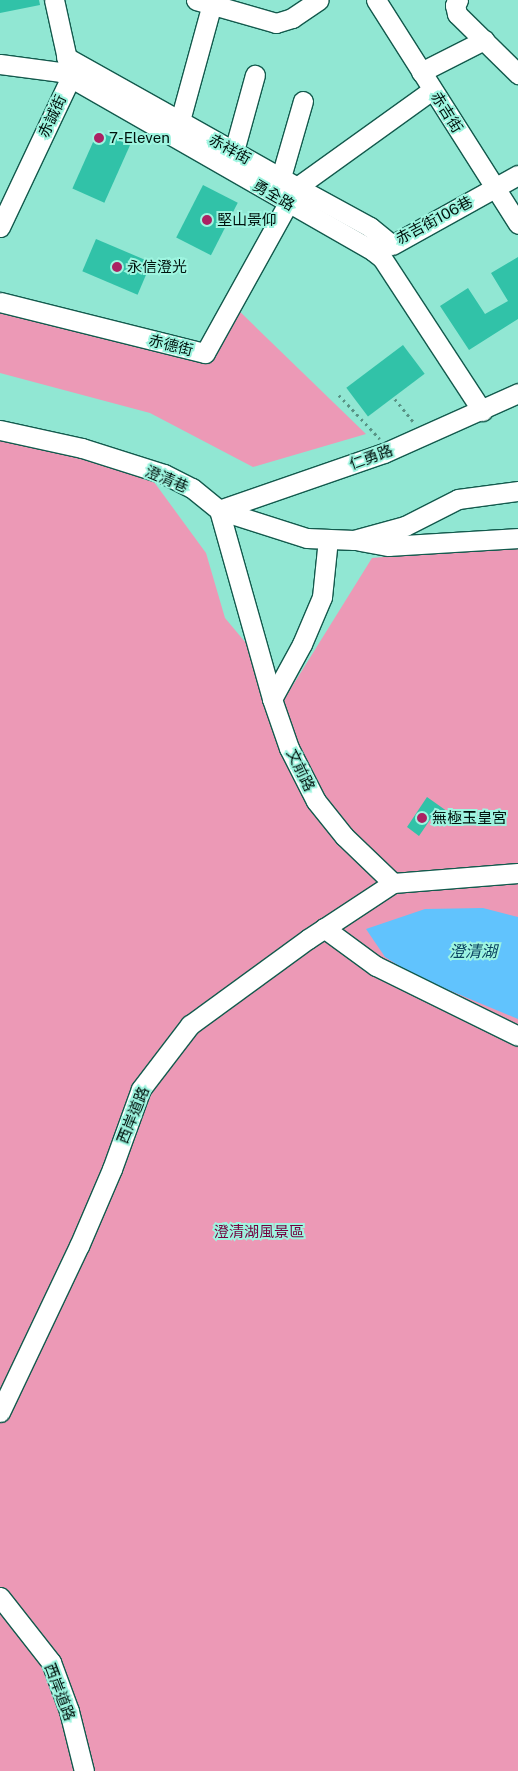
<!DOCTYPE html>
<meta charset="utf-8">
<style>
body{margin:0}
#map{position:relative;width:518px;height:1771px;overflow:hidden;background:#91e7d3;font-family:"Public Sans","Noto Sans TC",sans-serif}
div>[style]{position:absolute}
.green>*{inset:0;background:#ec99b6}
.water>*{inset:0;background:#61c3fd}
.building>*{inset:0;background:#31c2a8;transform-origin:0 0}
.path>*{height:2.5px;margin-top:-1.25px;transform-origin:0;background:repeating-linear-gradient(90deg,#589385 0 2.5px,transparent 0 6.5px)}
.roads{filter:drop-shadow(1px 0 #135a4d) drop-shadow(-1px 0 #135a4d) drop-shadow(0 1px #135a4d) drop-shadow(0 -1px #135a4d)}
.minor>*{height:19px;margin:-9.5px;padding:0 9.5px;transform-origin:9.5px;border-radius:9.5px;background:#fff}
.dots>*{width:14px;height:14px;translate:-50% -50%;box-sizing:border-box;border:2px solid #9ef5e0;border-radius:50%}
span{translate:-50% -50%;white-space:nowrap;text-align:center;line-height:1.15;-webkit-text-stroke:4px #9ef5e0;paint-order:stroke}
.street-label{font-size:15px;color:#00120d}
.poi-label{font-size:15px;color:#00120d}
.left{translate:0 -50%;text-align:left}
.park-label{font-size:15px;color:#74003e}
.water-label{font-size:16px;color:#0c4461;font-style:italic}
</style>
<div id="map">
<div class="green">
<div style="clip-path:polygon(234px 306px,366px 434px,253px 467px,150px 413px,0 373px,0 311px,206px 359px)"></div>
<div style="clip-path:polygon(0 437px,146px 471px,206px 553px,225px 618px,288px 693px,372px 558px,518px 545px,518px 1771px,0 1771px)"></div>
</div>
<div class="water">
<div style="clip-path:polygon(483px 908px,518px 917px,518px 1019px,415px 976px,385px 957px,366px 929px,425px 909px)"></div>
</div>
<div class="building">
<div style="clip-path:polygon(0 0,39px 0,40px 5px,0 13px)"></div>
<div style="left:98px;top:131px;width:35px;height:63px;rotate:24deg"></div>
<div style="left:203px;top:185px;width:39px;height:59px;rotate:27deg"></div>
<div style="left:96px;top:239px;width:60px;height:35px;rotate:23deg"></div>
<div style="clip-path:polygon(518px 257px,518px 319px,469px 350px,440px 306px,468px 288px,485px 314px,508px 301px,491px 273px)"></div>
<div style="left:403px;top:345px;width:36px;height:71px;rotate:53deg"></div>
<div style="clip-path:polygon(427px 797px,451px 814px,445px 822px,434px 814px,419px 836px,407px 827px)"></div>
</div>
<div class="path">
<div style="left:339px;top:395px;width:60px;rotate:47deg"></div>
<div style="left:395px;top:399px;width:32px;rotate:51deg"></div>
</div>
<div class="roads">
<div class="minor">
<div style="left:196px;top:0;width:83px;rotate:16deg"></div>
<div style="left:276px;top:23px;width:17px;rotate:-17deg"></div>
<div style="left:292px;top:18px;width:32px;rotate:-34deg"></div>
<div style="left:213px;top:0;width:125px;rotate:105.3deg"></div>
<div style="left:180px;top:121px;width:134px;rotate:29.4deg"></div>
<div style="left:297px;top:187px;width:166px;rotate:-35.7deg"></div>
<div style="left:376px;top:0;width:265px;rotate:57.6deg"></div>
<div style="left:458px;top:0;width:6px;rotate:121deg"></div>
<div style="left:455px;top:5px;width:9px;rotate:77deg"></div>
<div style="left:457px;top:14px;width:86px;rotate:44.5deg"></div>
<div style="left:66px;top:57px;width:131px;rotate:29.3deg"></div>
<div style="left:180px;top:121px;width:11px;rotate:105deg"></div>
<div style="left:0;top:64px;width:62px;rotate:7.5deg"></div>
<div style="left:61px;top:72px;width:360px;rotate:29.8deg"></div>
<div style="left:373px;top:251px;width:11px;rotate:38deg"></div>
<div style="left:382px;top:258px;width:183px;rotate:56.8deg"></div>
<div style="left:421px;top:72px;width:71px;rotate:-26.9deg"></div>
<div style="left:234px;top:151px;width:79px;rotate:-74.6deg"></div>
<div style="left:281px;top:177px;width:79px;rotate:-73.9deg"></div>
<div style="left:0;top:227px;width:166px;rotate:-64.7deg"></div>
<div style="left:71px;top:77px;width:79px;rotate:-102.4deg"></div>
<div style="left:0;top:302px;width:211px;rotate:14deg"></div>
<div style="left:205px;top:353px;width:190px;rotate:-61deg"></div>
<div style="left:297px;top:187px;width:83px;rotate:28.7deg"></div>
<div style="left:370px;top:227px;width:28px;rotate:39deg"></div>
<div style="left:392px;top:245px;width:144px;rotate:-29.1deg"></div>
<div style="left:0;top:430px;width:84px;rotate:12.4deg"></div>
<div style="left:82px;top:448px;width:86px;rotate:17.6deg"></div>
<div style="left:164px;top:474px;width:31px;rotate:27deg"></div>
<div style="left:192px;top:488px;width:35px;rotate:39deg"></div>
<div style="left:219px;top:510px;width:92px;rotate:17.7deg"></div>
<div style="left:307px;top:538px;width:47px;rotate:2.4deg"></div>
<div style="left:354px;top:540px;width:53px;rotate:-15.4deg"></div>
<div style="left:405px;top:526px;width:59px;rotate:-27deg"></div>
<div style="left:458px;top:499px;width:61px;rotate:-7.6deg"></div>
<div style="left:219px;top:510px;width:196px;rotate:74.3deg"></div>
<div style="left:272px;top:699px;width:52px;rotate:70.9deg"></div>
<div style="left:289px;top:748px;width:59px;rotate:63deg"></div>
<div style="left:316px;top:801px;width:45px;rotate:51.3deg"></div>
<div style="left:344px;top:836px;width:68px;rotate:43.8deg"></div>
<div style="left:219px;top:510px;width:175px;rotate:-19.1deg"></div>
<div style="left:384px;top:453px;width:147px;rotate:-24.1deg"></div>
<div style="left:360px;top:541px;width:29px;rotate:10deg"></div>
<div style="left:389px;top:546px;width:129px;rotate:-3.5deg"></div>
<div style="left:272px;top:699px;width:63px;rotate:-61.4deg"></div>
<div style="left:302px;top:644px;width:51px;rotate:-66.9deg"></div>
<div style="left:322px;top:597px;width:58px;rotate:-84.1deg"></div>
<div style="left:324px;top:928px;width:64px;rotate:36.2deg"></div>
<div style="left:376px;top:966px;width:158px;rotate:26.2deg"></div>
<div style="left:0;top:1412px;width:184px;rotate:-64.6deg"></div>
<div style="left:79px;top:1246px;width:84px;rotate:-66.8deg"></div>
<div style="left:112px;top:1169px;width:85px;rotate:-70.1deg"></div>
<div style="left:141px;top:1089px;width:81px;rotate:-52.6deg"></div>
<div style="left:190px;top:1025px;width:146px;rotate:-36.1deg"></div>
<div style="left:308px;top:939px;width:102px;rotate:-33.4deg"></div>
<div style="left:393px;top:883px;width:125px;rotate:-4.6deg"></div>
<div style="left:0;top:1597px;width:83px;rotate:51.9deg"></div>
<div style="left:51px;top:1662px;width:52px;rotate:69.8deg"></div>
<div style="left:69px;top:1711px;width:62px;rotate:76deg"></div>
</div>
</div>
<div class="dots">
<div style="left:99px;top:138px;background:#ab2163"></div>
<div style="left:207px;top:220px;background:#ab2163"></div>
<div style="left:117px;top:267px;background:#ab2163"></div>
<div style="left:422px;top:818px;background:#ab2163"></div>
</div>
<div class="street-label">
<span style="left:447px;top:112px;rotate:58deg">赤吉街</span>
<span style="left:52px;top:116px;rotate:-65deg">赤誠街</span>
<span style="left:230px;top:149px;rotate:29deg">赤祥街</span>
<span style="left:274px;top:195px;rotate:30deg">勇全路</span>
<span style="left:434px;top:220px;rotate:-28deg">赤吉街106巷</span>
<span style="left:171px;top:345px;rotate:14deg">赤德街</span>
<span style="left:371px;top:457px;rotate:-20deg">仁勇路</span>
<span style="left:167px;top:479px;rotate:23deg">澄清巷</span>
<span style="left:301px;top:770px;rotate:64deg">文前路</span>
<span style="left:133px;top:1115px;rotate:-68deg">西岸道路</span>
<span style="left:60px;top:1692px;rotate:69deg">西岸道路</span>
</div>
<div class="poi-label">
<span class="left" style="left:109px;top:138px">7-Eleven</span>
<span class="left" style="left:217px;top:220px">堅山景仰</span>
<span class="left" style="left:127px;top:267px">永信澄光</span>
<span class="left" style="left:432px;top:818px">無極玉皇宮</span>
</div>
<div class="park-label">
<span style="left:259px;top:1232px">澄清湖風景區</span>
</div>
<div class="water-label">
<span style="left:473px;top:952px">澄清湖</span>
</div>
</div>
